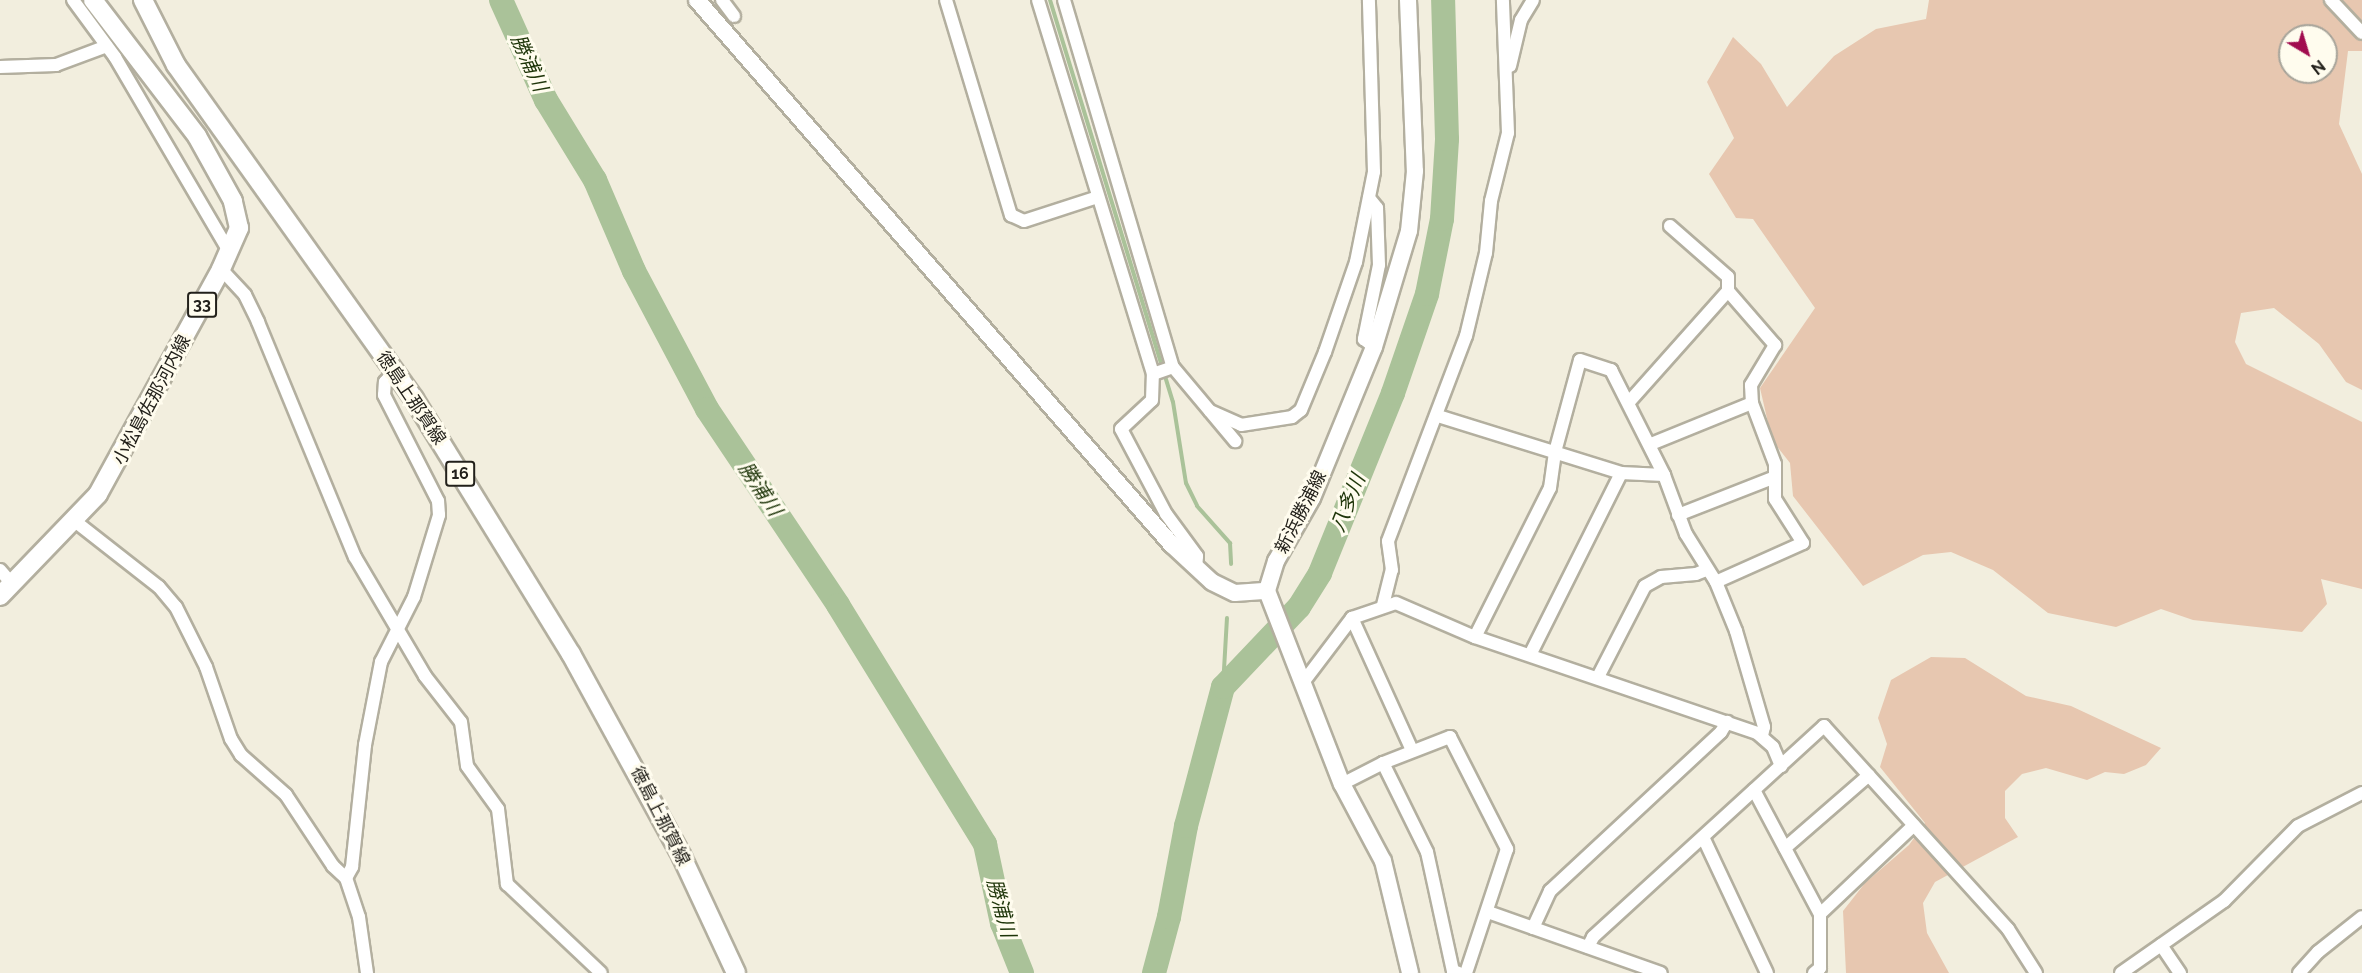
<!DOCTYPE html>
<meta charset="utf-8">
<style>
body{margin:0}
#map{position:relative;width:2362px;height:973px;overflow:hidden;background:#f2eede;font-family:Raleway,"Noto Sans JP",sans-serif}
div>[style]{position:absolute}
.green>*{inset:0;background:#e7c7b0}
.stream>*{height:4px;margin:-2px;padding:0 2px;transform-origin:2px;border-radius:2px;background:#aac299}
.river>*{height:24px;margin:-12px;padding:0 12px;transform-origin:12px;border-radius:12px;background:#aac299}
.roads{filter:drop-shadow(2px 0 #b3af9f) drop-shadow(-2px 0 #b3af9f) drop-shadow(0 2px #b3af9f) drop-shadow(0 -2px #b3af9f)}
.street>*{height:12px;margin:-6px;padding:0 6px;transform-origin:6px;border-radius:6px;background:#fff}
.secondary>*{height:16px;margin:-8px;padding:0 8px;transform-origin:8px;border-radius:8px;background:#fff}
.primary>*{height:18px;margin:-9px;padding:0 9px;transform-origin:9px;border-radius:9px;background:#fff}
span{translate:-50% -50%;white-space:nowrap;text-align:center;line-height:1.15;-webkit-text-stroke:6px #fffcee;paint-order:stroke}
.shield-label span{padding:2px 4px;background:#fffcee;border:2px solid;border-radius:4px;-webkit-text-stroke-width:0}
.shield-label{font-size:16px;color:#23211b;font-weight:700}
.street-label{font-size:18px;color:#23211b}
.water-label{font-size:20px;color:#1e3509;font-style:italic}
.north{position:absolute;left:2278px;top:24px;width:60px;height:60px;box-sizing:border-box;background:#fffcee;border:2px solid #a7a49a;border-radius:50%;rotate:142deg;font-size:16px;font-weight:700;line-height:24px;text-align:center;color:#23211b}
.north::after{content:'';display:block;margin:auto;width:21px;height:27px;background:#a10c4f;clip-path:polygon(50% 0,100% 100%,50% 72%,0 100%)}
</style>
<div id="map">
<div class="green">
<div style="clip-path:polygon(evenodd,1929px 0,2362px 0,2362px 51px,2348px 51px,2339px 124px,2362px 174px,2362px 390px,2346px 382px,2319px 344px,2274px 308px,2241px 313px,2235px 342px,2246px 364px,2362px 422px,2362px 589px,2321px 579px,2327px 604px,2302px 632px,2193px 620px,2161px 609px,2116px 627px,2048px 613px,1993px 570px,1951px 552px,1923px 555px,1863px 586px,1793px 496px,1790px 463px,1772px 440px,1760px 388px,1815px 308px,1753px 219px,1736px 218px,1709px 174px,1734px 138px,1707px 82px,1733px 37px,1761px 64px,1787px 107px,1834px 56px,1876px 29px,1926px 19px,1929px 0,2290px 36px,2326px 36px,2326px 72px,2290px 72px,2290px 36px)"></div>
<div style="clip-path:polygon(1931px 657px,1965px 658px,2026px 696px,2071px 706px,2161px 748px,2146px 765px,2124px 774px,2105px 772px,2087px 780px,2046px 768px,2022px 774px,2005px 791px,2005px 818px,2018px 837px,1935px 882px,1923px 903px,1927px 933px,1949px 973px,1846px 973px,1843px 911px,1865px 883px,1909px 845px,1925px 823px,1880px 767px,1887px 744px,1878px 718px,1891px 680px)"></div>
</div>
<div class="stream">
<div style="left:1050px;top:0;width:420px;rotate:73deg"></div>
<div style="left:1173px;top:402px;width:82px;rotate:80.9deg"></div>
<div style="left:1186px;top:483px;width:25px;rotate:64deg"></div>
<div style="left:1197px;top:506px;width:50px;rotate:48.3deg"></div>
<div style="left:1230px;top:543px;width:21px;rotate:87deg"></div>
<div style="left:1223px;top:687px;width:69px;rotate:-86.7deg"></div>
</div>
<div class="river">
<div style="left:501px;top:0;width:110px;rotate:65.8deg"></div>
<div style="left:546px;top:100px;width:94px;rotate:58.5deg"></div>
<div style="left:595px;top:180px;width:99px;rotate:66.8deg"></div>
<div style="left:634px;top:271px;width:156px;rotate:62.1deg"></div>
<div style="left:707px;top:409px;width:236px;rotate:56.2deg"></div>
<div style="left:838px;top:605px;width:281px;rotate:58.4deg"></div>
<div style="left:985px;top:844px;width:81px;rotate:77.9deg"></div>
<div style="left:1002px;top:923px;width:54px;rotate:68.2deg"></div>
<div style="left:1154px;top:973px;width:58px;rotate:-75deg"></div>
<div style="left:1169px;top:917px;width:93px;rotate:-79.4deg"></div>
<div style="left:1186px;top:826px;width:144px;rotate:-75.1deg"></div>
<div style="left:1223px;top:687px;width:110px;rotate:-46.5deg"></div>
<div style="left:1299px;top:607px;width:40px;rotate:-58deg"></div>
<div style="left:1320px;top:573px;width:194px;rotate:-67.9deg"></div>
<div style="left:1393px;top:393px;width:105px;rotate:-71deg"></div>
<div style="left:1427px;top:294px;width:76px;rotate:-78.7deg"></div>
<div style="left:1442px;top:219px;width:80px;rotate:-86.4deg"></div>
<div style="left:1447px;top:139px;width:139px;rotate:-91.6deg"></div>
</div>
<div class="roads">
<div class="street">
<div style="left:73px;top:0;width:71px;rotate:53.6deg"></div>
<div style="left:115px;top:57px;width:227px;rotate:59.6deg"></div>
<div style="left:722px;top:0;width:20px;rotate:53deg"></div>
<div style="left:946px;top:0;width:225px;rotate:73.2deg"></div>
<div style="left:1011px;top:215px;width:14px;rotate:25deg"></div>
<div style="left:1024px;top:221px;width:78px;rotate:-18deg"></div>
<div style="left:1038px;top:0;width:391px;rotate:72.9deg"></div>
<div style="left:1064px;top:0;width:383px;rotate:73.5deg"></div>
<div style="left:2331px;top:0;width:45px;rotate:46.8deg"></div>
<div style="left:1510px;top:66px;width:47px;rotate:-76.6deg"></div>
<div style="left:1521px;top:20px;width:23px;rotate:-59deg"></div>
<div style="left:0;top:67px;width:56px;rotate:-2deg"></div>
<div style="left:56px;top:65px;width:54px;rotate:-20.4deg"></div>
<div style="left:1369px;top:198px;width:13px;rotate:51deg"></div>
<div style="left:1377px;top:208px;width:57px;rotate:88deg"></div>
<div style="left:1379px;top:265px;width:76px;rotate:101.5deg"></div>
<div style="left:1364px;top:339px;width:13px;rotate:39deg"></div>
<div style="left:1670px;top:226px;width:77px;rotate:41.3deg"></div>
<div style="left:1728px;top:277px;width:14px;rotate:90deg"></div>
<div style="left:221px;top:269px;width:35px;rotate:47deg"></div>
<div style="left:245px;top:295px;width:30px;rotate:64deg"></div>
<div style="left:258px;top:322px;width:254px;rotate:67.6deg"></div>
<div style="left:355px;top:557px;width:138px;rotate:59.5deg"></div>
<div style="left:425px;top:676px;width:58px;rotate:52deg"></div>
<div style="left:461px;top:722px;width:44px;rotate:82.2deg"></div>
<div style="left:467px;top:766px;width:53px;rotate:54.2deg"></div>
<div style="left:498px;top:809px;width:76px;rotate:83.2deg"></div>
<div style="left:507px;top:884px;width:129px;rotate:43.4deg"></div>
<div style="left:1629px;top:402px;width:149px;rotate:-48.3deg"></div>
<div style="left:1728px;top:291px;width:72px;rotate:49deg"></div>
<div style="left:1775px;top:345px;width:47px;rotate:121deg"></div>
<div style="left:1751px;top:385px;width:18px;rotate:87deg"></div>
<div style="left:1210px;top:411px;width:34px;rotate:24deg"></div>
<div style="left:1241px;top:425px;width:52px;rotate:-8.9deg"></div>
<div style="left:1292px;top:417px;width:11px;rotate:-38deg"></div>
<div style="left:1301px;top:410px;width:63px;rotate:-67.5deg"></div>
<div style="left:1325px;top:352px;width:95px;rotate:-71deg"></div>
<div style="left:1356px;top:262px;width:92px;rotate:-78.7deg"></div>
<div style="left:1374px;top:172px;width:172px;rotate:-91.7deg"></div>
<div style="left:1438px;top:416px;width:192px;rotate:17.3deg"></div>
<div style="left:1621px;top:473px;width:43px;rotate:2.7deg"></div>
<div style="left:1664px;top:475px;width:63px;rotate:69.6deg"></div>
<div style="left:1686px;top:534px;width:57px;rotate:58deg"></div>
<div style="left:1716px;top:582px;width:53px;rotate:67.8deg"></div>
<div style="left:1736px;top:631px;width:100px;rotate:73.7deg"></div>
<div style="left:1764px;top:727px;width:9px;rotate:103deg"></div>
<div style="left:1651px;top:444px;width:109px;rotate:-22.1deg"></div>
<div style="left:1752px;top:403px;width:65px;rotate:69.3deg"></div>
<div style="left:1775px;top:464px;width:35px;rotate:90deg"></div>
<div style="left:1775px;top:499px;width:52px;rotate:57.5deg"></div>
<div style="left:1803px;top:543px;width:95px;rotate:155.9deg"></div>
<div style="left:1678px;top:515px;width:104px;rotate:-21.4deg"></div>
<div style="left:76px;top:522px;width:105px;rotate:38.1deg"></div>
<div style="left:159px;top:587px;width:26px;rotate:50deg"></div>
<div style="left:176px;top:607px;width:67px;rotate:63.4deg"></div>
<div style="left:206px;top:667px;width:76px;rotate:70.9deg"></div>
<div style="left:231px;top:739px;width:19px;rotate:58deg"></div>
<div style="left:241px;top:755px;width:60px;rotate:41.6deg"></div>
<div style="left:286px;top:795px;width:85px;rotate:56.5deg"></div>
<div style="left:333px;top:866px;width:18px;rotate:43deg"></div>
<div style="left:346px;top:878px;width:41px;rotate:71.6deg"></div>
<div style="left:359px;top:917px;width:57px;rotate:81.9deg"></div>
<div style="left:1196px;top:568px;width:12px;rotate:-85deg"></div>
<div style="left:1197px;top:556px;width:52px;rotate:-126.4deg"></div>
<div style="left:1166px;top:514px;width:96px;rotate:-117.9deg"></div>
<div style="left:1121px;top:429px;width:42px;rotate:-43.1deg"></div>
<div style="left:1152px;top:400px;width:26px;rotate:-88deg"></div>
<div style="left:1153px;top:374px;width:21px;rotate:-19deg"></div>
<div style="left:1173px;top:367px;width:97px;rotate:50deg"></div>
<div style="left:0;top:570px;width:18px;rotate:49deg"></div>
<div style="left:1383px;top:605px;width:36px;rotate:-76deg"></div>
<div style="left:1392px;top:570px;width:29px;rotate:-98deg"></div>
<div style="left:1388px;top:541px;width:219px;rotate:-69.2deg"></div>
<div style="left:1466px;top:336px;width:85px;rotate:-76.5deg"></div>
<div style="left:1486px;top:253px;width:52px;rotate:-84.5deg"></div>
<div style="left:1491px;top:201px;width:70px;rotate:-76deg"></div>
<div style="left:1508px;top:133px;width:133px;rotate:-92.2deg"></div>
<div style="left:1352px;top:618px;width:145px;rotate:65.6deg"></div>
<div style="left:1475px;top:637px;width:167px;rotate:-63.3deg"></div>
<div style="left:1550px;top:488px;width:36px;rotate:-82deg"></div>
<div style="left:1555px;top:452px;width:95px;rotate:-74.8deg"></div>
<div style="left:1580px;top:360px;width:33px;rotate:18deg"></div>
<div style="left:1611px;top:370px;width:118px;rotate:63.2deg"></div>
<div style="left:1530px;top:655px;width:203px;rotate:-63.4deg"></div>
<div style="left:1598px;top:677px;width:102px;rotate:-62.7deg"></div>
<div style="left:1645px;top:586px;width:18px;rotate:-29deg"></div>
<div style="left:1661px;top:577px;width:35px;rotate:-5deg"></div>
<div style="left:1696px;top:574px;width:11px;rotate:-22deg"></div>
<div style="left:1302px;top:684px;width:83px;rotate:-52.9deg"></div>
<div style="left:1352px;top:618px;width:46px;rotate:-18.8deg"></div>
<div style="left:1396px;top:603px;width:86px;rotate:23.3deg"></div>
<div style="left:1475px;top:637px;width:298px;rotate:18.8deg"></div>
<div style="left:1757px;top:733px;width:21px;rotate:41deg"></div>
<div style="left:1773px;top:747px;width:21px;rotate:67deg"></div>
<div style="left:1383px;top:763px;width:99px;rotate:63.7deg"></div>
<div style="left:1427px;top:852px;width:122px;rotate:77.7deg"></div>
<div style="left:1453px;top:971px;width:6px;rotate:18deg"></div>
<div style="left:1342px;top:784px;width:46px;rotate:-27.1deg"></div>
<div style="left:1383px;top:763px;width:72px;rotate:-21.2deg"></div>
<div style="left:1450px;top:737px;width:126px;rotate:63deg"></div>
<div style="left:1507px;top:849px;width:131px;rotate:108.3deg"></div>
<div style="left:1754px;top:790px;width:140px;rotate:62deg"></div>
<div style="left:1703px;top:837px;width:150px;rotate:64.8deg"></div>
<div style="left:1785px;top:848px;width:111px;rotate:-41deg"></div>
<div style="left:346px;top:878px;width:13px;rotate:-61deg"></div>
<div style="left:352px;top:867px;width:123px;rotate:-83.9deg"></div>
<div style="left:365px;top:745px;width:85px;rotate:-79.1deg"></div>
<div style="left:381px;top:662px;width:73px;rotate:-63.1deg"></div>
<div style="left:414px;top:597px;width:86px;rotate:-73deg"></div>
<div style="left:439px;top:515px;width:14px;rotate:-94deg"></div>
<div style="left:438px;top:501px;width:119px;rotate:-117deg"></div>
<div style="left:384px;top:395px;width:13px;rotate:-86deg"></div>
<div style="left:385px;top:382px;width:15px;rotate:-48deg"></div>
<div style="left:1488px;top:912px;width:183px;rotate:19.4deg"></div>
<div style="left:1533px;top:928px;width:41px;rotate:-65.3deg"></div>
<div style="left:1550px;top:891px;width:233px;rotate:-42.9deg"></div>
<div style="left:1721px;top:732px;width:12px;rotate:-59deg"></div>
<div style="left:2161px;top:945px;width:34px;rotate:56deg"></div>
<div style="left:1588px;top:947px;width:11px;rotate:-63deg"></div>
<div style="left:1593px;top:937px;width:313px;rotate:-42.4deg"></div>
<div style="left:1824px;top:726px;width:274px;rotate:47.8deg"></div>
<div style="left:2008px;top:929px;width:52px;rotate:57.5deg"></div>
<div style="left:1814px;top:973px;width:8px;rotate:-40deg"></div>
<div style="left:1820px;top:968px;width:54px;rotate:-90deg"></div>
<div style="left:1820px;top:914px;width:129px;rotate:-43.4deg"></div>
<div style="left:2121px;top:973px;width:126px;rotate:-35deg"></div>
<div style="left:2224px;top:901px;width:105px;rotate:-45.4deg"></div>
<div style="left:2298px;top:826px;width:72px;rotate:-27.3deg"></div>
<div style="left:2299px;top:973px;width:28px;rotate:-48deg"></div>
<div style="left:2318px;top:952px;width:56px;rotate:-38.5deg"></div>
</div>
<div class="secondary">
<div style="left:697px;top:0;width:723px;rotate:48.93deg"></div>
<div style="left:1172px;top:545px;width:54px;rotate:42.8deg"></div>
<div style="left:1212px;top:582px;width:25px;rotate:26deg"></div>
<div style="left:1235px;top:593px;width:32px;rotate:-4deg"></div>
<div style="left:1408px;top:0;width:171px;rotate:87.7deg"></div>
<div style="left:1415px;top:171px;width:60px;rotate:95.7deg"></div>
<div style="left:1409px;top:231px;width:121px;rotate:106.8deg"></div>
<div style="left:1374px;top:347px;width:163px;rotate:112.3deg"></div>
<div style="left:1312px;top:498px;width:73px;rotate:119.7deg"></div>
<div style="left:1276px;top:561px;width:31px;rotate:107deg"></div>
<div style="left:1267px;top:591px;width:207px;rotate:68.8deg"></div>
<div style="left:1342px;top:784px;width:87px;rotate:62deg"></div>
<div style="left:1383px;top:861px;width:115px;rotate:76.4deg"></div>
</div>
<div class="primary">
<div style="left:143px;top:0;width:73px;rotate:63.1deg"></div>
<div style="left:176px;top:65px;width:410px;rotate:54.5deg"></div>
<div style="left:414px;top:399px;width:299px;rotate:58.4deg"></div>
<div style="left:571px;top:654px;width:231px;rotate:61.3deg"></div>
<div style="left:682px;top:857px;width:128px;rotate:65deg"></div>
<div style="left:0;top:596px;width:141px;rotate:-46.1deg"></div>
<div style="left:98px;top:494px;width:256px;rotate:-61.3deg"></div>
<div style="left:221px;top:269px;width:45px;rotate:-66.3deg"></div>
<div style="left:239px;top:228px;width:28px;rotate:-103deg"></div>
<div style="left:233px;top:201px;width:74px;rotate:-119deg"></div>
<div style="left:197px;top:136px;width:171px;rotate:-127.4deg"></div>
</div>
</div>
<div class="shield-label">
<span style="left:202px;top:305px">33</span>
<span style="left:460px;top:474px">16</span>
</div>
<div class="street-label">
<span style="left:411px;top:398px;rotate:56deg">徳島上那賀線</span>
<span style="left:152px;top:400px;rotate:-62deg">小松島佐那河内線</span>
<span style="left:1301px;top:512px;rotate:-63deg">新浜勝浦線</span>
<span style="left:660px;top:816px;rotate:63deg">徳島上那賀線</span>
</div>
<div class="water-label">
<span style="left:529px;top:63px;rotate:66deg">勝浦川</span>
<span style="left:760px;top:489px;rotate:56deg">勝浦川</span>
<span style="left:1348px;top:503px;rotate:-68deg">八多川</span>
<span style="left:1001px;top:908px;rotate:75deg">勝浦川</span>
</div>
<div class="north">N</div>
</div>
